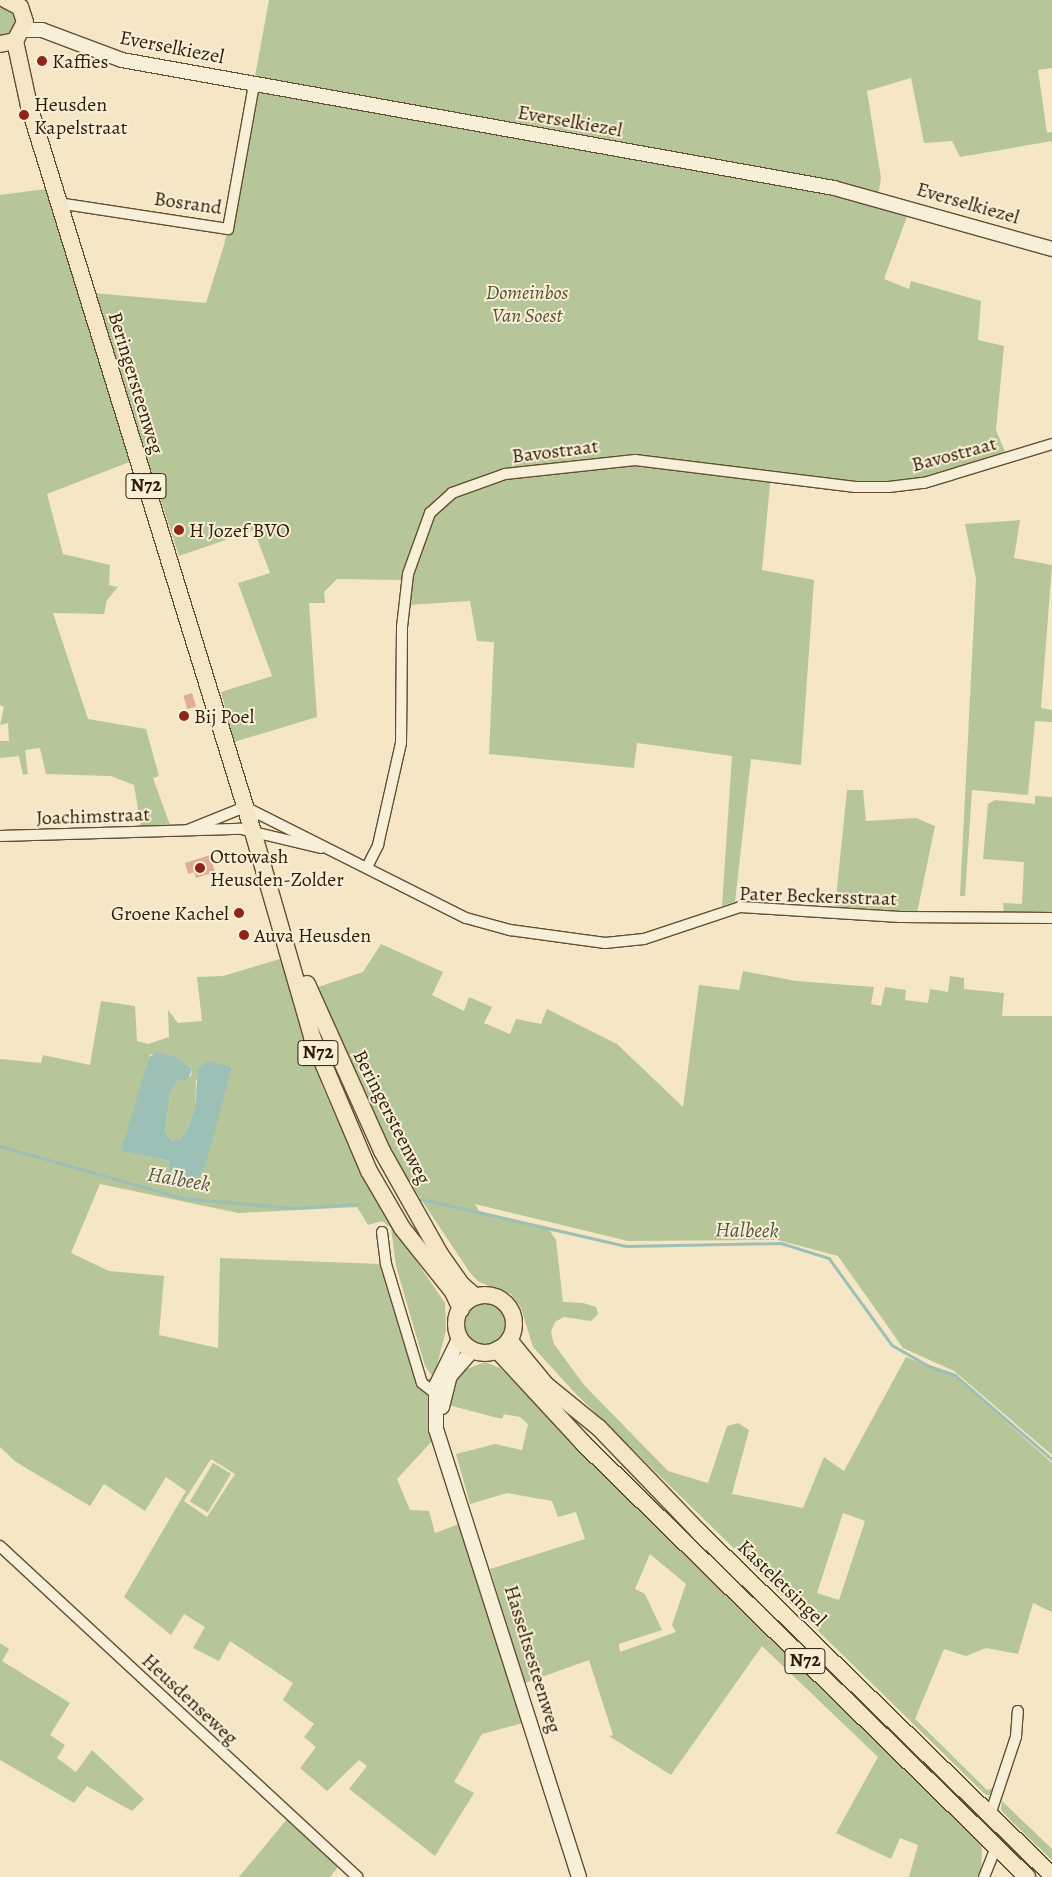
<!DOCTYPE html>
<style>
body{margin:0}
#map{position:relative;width:1052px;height:1877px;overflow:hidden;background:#f5e6c5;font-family:Alegreya,serif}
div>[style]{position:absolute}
.green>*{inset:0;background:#b7c698;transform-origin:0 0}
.round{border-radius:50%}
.water>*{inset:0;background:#9cbfb6}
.stream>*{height:2.5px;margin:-1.25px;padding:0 1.25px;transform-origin:1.25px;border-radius:1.25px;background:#9cbfb6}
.building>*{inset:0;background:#e2ac96;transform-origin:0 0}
.roads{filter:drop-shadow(1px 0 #634e31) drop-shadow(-1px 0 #634e31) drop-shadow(0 1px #634e31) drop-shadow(0 -1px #634e31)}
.street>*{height:10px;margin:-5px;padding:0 5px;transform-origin:5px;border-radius:5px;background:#f8efd9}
.secondary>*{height:14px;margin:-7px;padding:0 7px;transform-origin:7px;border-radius:7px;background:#f8efd9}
.primary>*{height:16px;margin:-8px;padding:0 8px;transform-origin:8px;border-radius:8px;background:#f5e6c5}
.primary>.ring{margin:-8px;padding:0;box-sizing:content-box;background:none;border:16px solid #f5e6c5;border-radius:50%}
.dots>*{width:14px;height:14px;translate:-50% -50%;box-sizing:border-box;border:2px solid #f8efd9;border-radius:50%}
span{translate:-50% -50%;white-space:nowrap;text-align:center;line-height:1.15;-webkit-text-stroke:4px #f8efd9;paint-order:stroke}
.shield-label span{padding:1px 4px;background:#f8efd9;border:1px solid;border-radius:4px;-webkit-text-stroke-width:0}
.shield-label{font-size:19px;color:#321c00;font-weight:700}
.street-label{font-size:20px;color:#321c00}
.poi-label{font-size:20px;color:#321c00}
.left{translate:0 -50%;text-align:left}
.right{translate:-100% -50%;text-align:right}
.park-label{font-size:20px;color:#5a4f2e;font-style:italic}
.water-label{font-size:21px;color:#575540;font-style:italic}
</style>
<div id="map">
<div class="green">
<div style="clip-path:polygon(269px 0,1052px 0,1052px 68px,1038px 70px,1047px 133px,1052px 132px,1052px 141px,960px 157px,952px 141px,924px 143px,911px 78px,867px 91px,881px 178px,877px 202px,909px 211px,884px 279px,909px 289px,911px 281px,981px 301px,978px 340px,1004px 346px,996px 430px,1006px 454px,924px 481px,871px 483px,777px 475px,770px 484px,762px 570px,814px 580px,801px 765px,751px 759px,735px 902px,722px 906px,732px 756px,637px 743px,634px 768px,489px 754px,494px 642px,477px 641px,470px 601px,407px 605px,403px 580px,337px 579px,324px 592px,325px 603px,309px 603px,317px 717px,234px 742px,221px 692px,272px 676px,238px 583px,270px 573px,254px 530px,179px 556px,93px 293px,206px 303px,224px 245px)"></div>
<div style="clip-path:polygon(0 7px,15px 14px,17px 20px,10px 34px,0 36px)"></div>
<div style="clip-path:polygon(46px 189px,132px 461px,47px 494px,63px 554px,110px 565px,109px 585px,118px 587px,107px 600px,104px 614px,53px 613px,88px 719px,146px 729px,159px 776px,153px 778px,170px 825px,141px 827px,134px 785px,111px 776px,46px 774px,40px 748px,25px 750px,28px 774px,23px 775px,19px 756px,0 758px,0 741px,9px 741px,8px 723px,0 725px,4px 707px,0 705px,0 195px)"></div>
<div style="clip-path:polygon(1020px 520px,1014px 558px,1052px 565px,1041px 708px,1052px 710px,1052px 722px,1035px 721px,1028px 795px,972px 790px,965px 896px,960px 896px,976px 579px,965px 524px)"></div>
<div style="clip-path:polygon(847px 790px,863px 790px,866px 821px,916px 818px,935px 826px,917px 913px,835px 908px)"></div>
<div style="clip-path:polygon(1035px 796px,1052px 797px,1052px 912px,1004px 913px,1003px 903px,1022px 904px,1024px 862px,983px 859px,988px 804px,995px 800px,1035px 804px)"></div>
<div style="clip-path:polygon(evenodd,381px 944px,443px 972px,432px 995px,464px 1011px,469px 997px,492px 1007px,484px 1023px,510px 1034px,516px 1019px,541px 1024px,547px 1009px,617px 1044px,683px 1107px,699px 985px,739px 990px,743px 971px,796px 981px,874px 987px,871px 1004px,881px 1006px,885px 987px,906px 990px,905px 1000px,928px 1003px,930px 989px,948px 992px,950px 976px,964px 978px,964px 989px,1004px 993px,1002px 1016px,1052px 1016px,1052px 1455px,954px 1371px,903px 1348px,838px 1256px,778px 1240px,628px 1241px,475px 1204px,479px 1211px,548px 1228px,556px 1240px,563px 1302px,583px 1303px,596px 1307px,598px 1314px,591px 1321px,564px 1317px,555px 1322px,551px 1332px,554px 1344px,584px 1385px,668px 1471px,708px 1483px,727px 1426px,738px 1423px,749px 1430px,732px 1494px,803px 1508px,824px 1457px,844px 1471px,906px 1357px,956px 1377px,1052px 1463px,1052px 1612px,1033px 1603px,1018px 1654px,986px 1648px,966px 1656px,944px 1649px,915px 1719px,987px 1790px,994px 1788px,995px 1795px,986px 1795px,575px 1393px,533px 1347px,521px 1308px,511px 1294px,479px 1282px,471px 1274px,408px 1180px,361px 1094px,318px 987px,363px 972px,381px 944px,843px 1513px,865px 1521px,839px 1600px,817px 1593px,843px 1513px)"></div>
<div style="clip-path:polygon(evenodd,280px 959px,322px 1086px,347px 1142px,387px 1218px,445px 1303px,446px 1330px,430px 1393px,433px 1440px,397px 1479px,410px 1510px,429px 1511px,435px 1533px,459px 1524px,523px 1723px,482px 1734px,454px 1782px,474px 1793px,435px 1856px,349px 1789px,367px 1766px,359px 1760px,327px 1791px,300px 1768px,316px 1747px,304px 1737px,314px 1724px,283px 1700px,293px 1683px,230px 1641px,219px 1661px,193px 1648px,205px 1627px,184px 1614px,171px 1635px,124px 1597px,186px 1491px,166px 1477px,145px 1511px,104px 1484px,90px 1506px,16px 1462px,0 1447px,0 1059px,41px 1063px,43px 1055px,90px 1065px,101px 1001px,135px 1006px,137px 1041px,148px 1044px,169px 1037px,168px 1010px,178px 1023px,202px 1021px,197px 977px,223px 976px,280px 959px,150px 1054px,179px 1058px,192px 1069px,191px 1076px,177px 1081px,170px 1094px,165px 1132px,172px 1141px,180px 1139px,188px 1127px,195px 1107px,196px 1080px,232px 1066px,220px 1111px,192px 1180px,168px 1174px,169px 1161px,122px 1151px,150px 1054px,280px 959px,100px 1184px,238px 1213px,357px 1207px,368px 1225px,382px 1221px,391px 1228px,396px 1266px,425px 1366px,433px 1377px,424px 1380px,381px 1264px,220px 1258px,218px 1348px,159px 1335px,164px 1276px,109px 1271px,71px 1253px,100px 1184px,280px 959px,211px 1459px,235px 1474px,207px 1517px,184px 1501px,211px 1459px)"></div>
<div class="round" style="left:465px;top:1303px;width:42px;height:42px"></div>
<div style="clip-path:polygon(evenodd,485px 1362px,500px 1368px,982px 1844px,981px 1877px,909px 1877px,918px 1845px,900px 1838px,891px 1859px,836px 1833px,878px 1757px,762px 1646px,671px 1775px,609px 1736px,613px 1735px,589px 1660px,525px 1683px,490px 1569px,585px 1539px,576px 1512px,558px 1517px,552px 1501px,507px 1493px,470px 1504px,456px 1454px,495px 1444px,522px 1450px,528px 1424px,520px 1417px,504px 1414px,502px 1419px,448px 1405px,452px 1387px,464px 1370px,485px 1362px,650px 1554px,686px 1584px,672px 1625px,676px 1632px,620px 1652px,619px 1644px,662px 1630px,645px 1594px,635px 1589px,650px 1554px)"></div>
<div style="left:213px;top:1463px;width:21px;height:45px;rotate:31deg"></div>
<div style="clip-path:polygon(0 1643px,9px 1649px,2px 1661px,70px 1703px,50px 1735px,65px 1745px,57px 1758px,76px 1772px,92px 1750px,144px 1799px,132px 1811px,87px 1786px,74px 1803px,0 1760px)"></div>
<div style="clip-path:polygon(1002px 1801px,1052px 1849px,1052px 1860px,1011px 1821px,1001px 1810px)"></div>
<div style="clip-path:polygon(287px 1819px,338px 1867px,330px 1877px,239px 1877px)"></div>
</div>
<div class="water">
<div style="clip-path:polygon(157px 1052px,179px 1058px,192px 1069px,188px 1079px,177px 1081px,170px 1094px,165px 1132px,172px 1141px,180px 1139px,188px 1127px,195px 1107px,198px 1068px,208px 1061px,232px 1067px,205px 1168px,197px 1179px,168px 1174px,169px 1161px,121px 1151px,149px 1057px)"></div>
</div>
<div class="stream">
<div style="left:0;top:1146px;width:189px;rotate:15.9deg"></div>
<div style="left:182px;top:1198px;width:110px;rotate:5.2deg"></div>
<div style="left:292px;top:1208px;width:66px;rotate:-3.5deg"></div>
<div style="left:421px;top:1199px;width:211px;rotate:12.9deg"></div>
<div style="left:627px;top:1246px;width:154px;rotate:-1.1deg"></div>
<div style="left:781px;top:1243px;width:50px;rotate:17.4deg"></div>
<div style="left:829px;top:1258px;width:107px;rotate:54.1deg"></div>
<div style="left:892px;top:1345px;width:43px;rotate:29.6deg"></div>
<div style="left:929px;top:1366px;width:28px;rotate:19deg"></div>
<div style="left:955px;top:1375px;width:128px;rotate:40.9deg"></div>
</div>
<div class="building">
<div style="left:192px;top:693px;width:14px;height:9px;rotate:73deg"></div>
<div style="clip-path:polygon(210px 855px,215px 872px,196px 878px,194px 872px,188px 874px,185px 863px)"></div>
</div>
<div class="roads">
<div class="street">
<div style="left:58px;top:203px;width:172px;rotate:8.7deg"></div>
<div style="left:228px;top:229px;width:147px;rotate:-79.8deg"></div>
<div style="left:188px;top:830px;width:61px;rotate:-22deg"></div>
<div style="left:245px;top:807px;width:247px;rotate:26.7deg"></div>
<div style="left:466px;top:918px;width:46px;rotate:15.3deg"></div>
<div style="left:510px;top:930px;width:96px;rotate:7.8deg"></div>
<div style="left:605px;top:943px;width:39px;rotate:-6deg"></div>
<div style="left:644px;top:939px;width:101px;rotate:-18.4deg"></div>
<div style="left:740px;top:907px;width:160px;rotate:3.6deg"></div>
<div style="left:900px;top:917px;width:152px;rotate:0.4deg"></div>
<div style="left:0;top:836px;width:241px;rotate:-1.7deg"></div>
<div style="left:241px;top:829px;width:82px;rotate:13.4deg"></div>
<div style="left:367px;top:867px;width:25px;rotate:-63deg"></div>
<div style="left:378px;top:845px;width:105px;rotate:-77.3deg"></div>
<div style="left:401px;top:743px;width:116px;rotate:-89.5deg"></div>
<div style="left:402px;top:627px;width:53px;rotate:-83.5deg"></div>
<div style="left:408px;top:574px;width:65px;rotate:-70.2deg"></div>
<div style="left:430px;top:513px;width:30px;rotate:-42deg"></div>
<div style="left:452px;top:493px;width:56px;rotate:-19.7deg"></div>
<div style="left:505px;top:474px;width:131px;rotate:-6.1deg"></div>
<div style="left:635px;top:460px;width:222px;rotate:7deg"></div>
<div style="left:855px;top:487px;width:34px"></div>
<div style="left:889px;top:487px;width:35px;rotate:-7deg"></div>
<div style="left:924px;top:483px;width:134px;rotate:-16.9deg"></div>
<div style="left:382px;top:1232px;width:32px;rotate:83deg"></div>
<div style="left:386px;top:1264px;width:124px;rotate:73.2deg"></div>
<div style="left:422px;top:1383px;width:16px;rotate:38deg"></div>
<div style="left:0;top:1546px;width:487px;rotate:42.8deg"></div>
<div style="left:990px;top:1815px;width:82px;rotate:-71.6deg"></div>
<div style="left:1016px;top:1737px;width:26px;rotate:-86deg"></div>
<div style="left:984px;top:1877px;width:32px;rotate:-68deg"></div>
</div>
<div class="secondary">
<div style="left:24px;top:30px;width:18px"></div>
<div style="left:42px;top:30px;width:85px;rotate:20.6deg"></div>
<div style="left:122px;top:60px;width:723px;rotate:10.19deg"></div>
<div style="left:834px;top:188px;width:226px;rotate:15.6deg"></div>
<div style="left:460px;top:1337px;width:55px;rotate:116.1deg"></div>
<div style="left:436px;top:1386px;width:43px;rotate:90deg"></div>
<div style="left:436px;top:1429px;width:470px;rotate:72.3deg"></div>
<div style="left:442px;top:1407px;width:32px;rotate:-76deg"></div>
<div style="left:450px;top:1376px;width:35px;rotate:-49deg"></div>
</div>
<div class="primary">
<div style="left:15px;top:41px;width:66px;rotate:77.8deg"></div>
<div style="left:29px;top:106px;width:760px;rotate:72.85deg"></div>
<div style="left:253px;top:832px;width:213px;rotate:73.9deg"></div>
<div style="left:312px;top:1037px;width:146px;rotate:67deg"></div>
<div style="left:369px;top:1171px;width:66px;rotate:59.9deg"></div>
<div style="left:402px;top:1228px;width:82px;rotate:51.4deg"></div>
<div style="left:453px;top:1292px;width:19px;rotate:65deg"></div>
<div style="left:0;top:44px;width:15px;rotate:-11deg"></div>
<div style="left:15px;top:41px;width:21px;rotate:-62deg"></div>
<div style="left:25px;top:22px;width:16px;rotate:-108deg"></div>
<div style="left:20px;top:7px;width:16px;rotate:-153deg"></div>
<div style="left:307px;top:984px;width:183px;rotate:65.8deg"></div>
<div style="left:382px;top:1151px;width:118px;rotate:60.6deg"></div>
<div style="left:440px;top:1254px;width:38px;rotate:55deg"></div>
<div style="left:462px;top:1285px;width:18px;rotate:41deg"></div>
<div class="ring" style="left:456px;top:1295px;width:42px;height:42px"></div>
<div style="left:509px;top:1340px;width:58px;rotate:50.6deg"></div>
<div style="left:546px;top:1385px;width:68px;rotate:39.1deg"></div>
<div style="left:599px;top:1428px;width:144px;rotate:46.1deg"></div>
<div style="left:699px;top:1532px;width:492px;rotate:44.2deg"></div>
<div style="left:497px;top:1350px;width:127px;rotate:47.2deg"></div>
<div style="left:583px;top:1443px;width:621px;rotate:44.35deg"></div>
</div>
</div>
<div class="dots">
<div style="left:42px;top:61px;background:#8f2418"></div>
<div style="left:24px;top:115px;background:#8f2418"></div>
<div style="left:179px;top:530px;background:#8f2418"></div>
<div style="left:184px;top:716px;background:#8f2418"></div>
<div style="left:200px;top:868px;background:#8f2418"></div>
<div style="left:239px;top:913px;background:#8f2418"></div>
<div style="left:244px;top:935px;background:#8f2418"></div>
</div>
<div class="shield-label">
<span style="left:146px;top:486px">N72</span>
<span style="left:318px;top:1053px">N72</span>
<span style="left:805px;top:1661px">N72</span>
</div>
<div class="street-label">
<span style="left:172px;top:47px;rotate:11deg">Everselkiezel</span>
<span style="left:570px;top:121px;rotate:10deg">Everselkiezel</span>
<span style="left:188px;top:203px;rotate:8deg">Bosrand</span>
<span style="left:968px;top:203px;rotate:16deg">Everselkiezel</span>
<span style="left:136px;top:383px;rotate:73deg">Beringersteenweg</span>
<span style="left:555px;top:451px;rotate:-7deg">Bavostraat</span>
<span style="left:954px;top:454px;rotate:-15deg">Bavostraat</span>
<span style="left:93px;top:816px;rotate:-2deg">Joachimstraat</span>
<span style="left:818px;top:896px;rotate:2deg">Pater Beckersstraat</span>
<span style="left:392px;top:1117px;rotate:63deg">Beringersteenweg</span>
<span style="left:782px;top:1583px;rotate:44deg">Kasteletsingel</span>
<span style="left:533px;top:1659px;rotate:73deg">Hasseltsesteenweg</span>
<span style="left:190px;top:1699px;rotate:43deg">Heusdenseweg</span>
</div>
<div class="poi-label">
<span class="left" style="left:52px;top:61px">Kaffies</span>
<span class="left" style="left:34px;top:116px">Heusden<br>Kapelstraat</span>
<span class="left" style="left:189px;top:530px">H Jozef BVO</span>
<span class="left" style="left:194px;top:716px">Bij Poel</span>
<span class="left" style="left:210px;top:868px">Ottowash<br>Heusden-Zolder</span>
<span class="right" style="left:229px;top:913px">Groene Kachel</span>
<span class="left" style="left:254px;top:935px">Auva Heusden</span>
</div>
<div class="park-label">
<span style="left:527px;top:304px">Domeinbos<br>Van Soest</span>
</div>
<div class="water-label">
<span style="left:179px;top:1179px;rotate:10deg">Halbeek</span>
<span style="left:747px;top:1230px;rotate:1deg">Halbeek</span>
</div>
</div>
